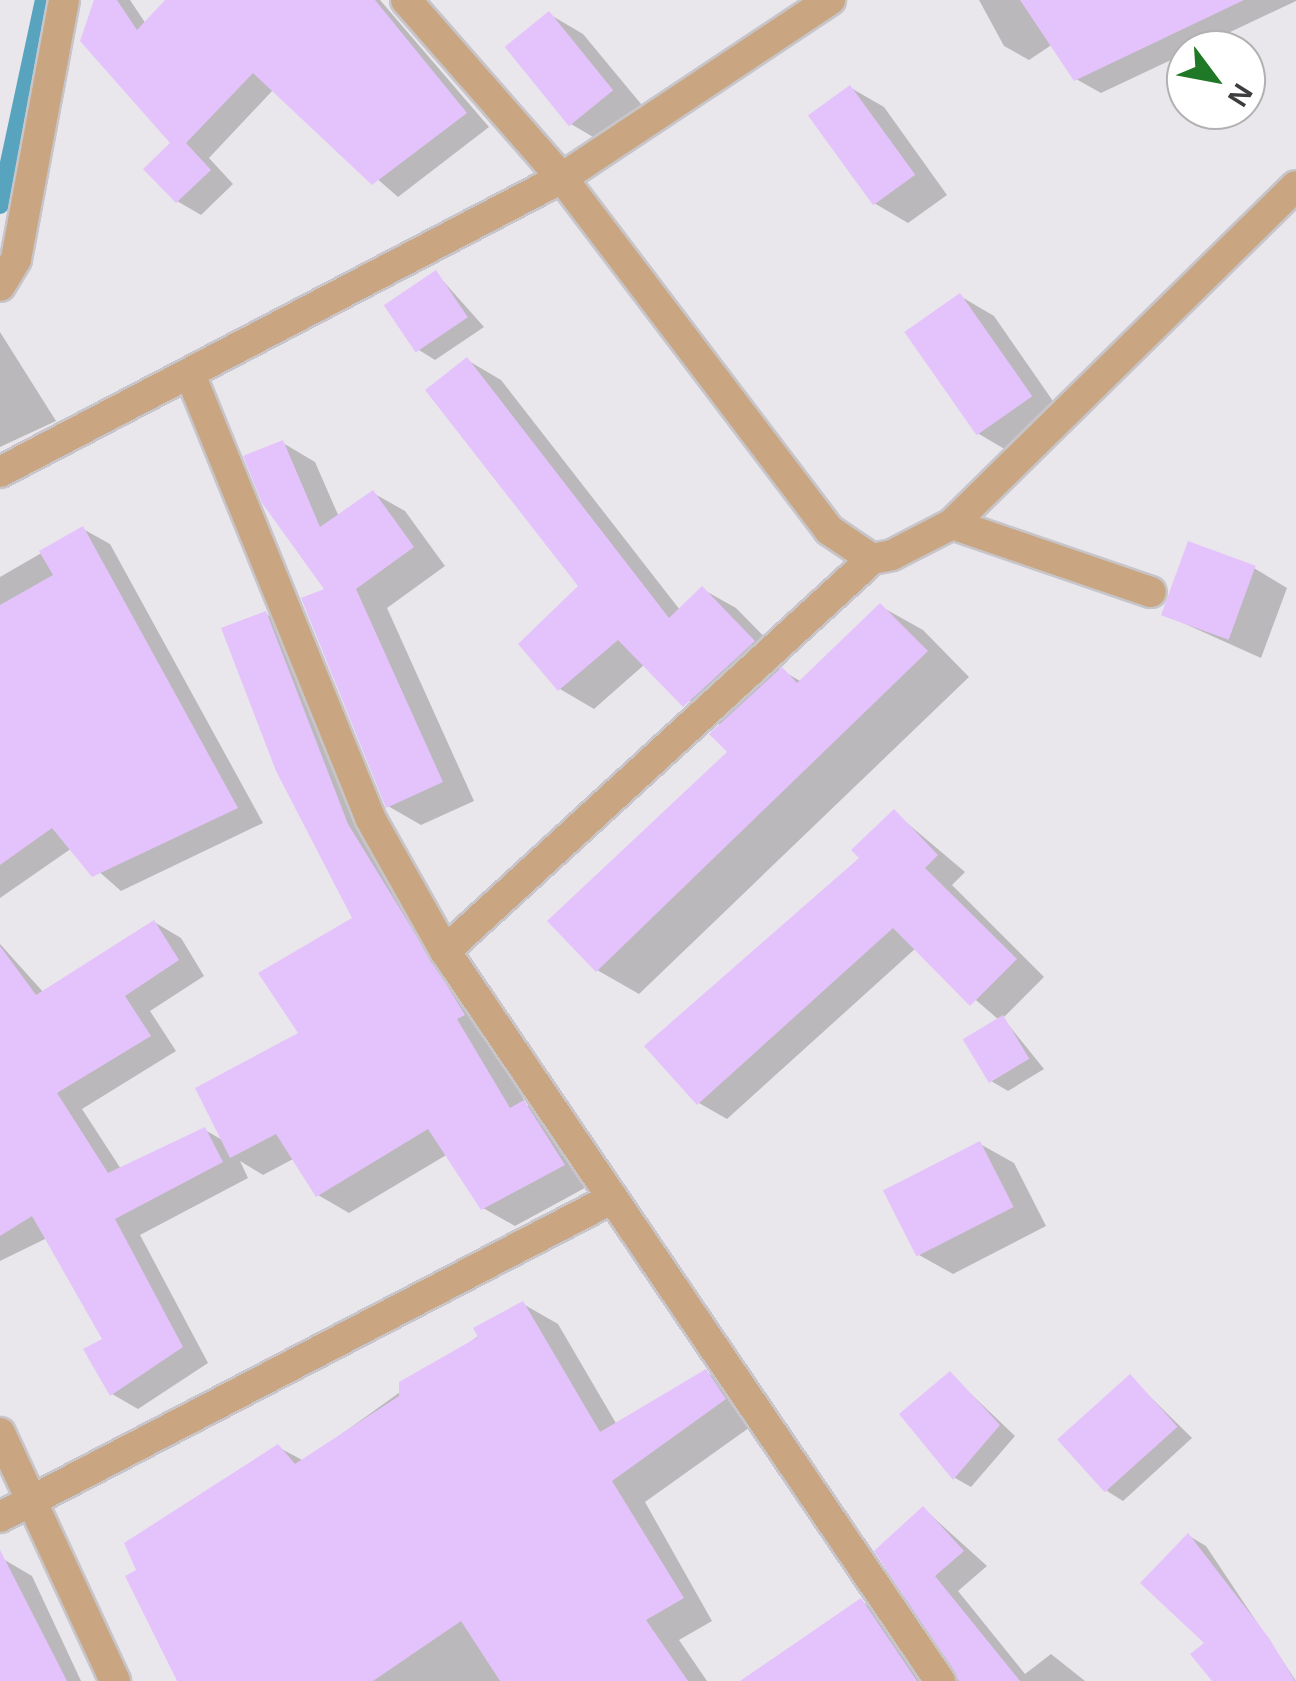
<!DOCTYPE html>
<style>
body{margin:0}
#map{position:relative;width:1296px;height:1681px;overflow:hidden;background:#eae7ec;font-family:Helvetica,sans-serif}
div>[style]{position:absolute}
.shadow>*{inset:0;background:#0003}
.stream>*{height:18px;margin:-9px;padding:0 9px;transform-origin:9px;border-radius:9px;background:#58a4bf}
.building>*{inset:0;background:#e4c3fc;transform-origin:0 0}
.roads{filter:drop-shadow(2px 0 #c7c5c9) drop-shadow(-2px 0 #c7c5c9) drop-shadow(0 2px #c7c5c9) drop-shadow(0 -2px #c7c5c9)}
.minor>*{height:30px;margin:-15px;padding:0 15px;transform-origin:15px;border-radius:15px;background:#c9a681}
span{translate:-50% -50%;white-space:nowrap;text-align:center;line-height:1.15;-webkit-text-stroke:8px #fff;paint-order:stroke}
.north{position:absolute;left:1166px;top:30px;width:100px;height:100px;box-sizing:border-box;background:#fff;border:2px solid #b1b1b2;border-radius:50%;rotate:122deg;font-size:28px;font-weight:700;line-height:40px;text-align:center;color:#3d3c3e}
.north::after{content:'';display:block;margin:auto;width:35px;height:45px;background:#1f7826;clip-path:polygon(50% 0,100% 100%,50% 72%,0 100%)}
</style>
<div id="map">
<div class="shadow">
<div style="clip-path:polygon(96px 0,130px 0,146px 24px,168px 0,380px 0,489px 127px,398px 197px,274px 89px,209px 158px,233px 184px,201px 215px,177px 201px,173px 143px)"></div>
<div style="clip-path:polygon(979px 0,1296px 0,1296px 1px,1101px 93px,1076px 79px,1053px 44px,1029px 60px,1004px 46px)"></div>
<div style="clip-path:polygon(549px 14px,583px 34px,646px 110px,605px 144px,571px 124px)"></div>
<div style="clip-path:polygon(851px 88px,884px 107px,947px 195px,908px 223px,874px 203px)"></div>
<div style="clip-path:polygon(436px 273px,484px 327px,435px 360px,419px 350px)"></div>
<div style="clip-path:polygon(960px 296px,994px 316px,1064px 417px,1013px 454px,979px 434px)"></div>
<div style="clip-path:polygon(0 332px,56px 421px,0 447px)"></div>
<div style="clip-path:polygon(467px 360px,501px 380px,680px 610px,702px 589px,736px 608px,788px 661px,779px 669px,802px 682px,880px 606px,923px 630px,969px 677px,639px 994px,597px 970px,730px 752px,721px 726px,645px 664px,594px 709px,560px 689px,581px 587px)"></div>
<div style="clip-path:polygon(283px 443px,315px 462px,339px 517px,373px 493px,405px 511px,445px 566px,387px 608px,474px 801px,421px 825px,388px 806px)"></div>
<div style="clip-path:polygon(83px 529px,110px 544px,263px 823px,121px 891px,72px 848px,0 898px,0 577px)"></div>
<div style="clip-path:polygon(1254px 568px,1287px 588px,1261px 658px,1163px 614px)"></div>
<div style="clip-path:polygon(266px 614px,297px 632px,487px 1037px,527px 1105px,555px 1121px,594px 1183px,515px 1226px,483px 1208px,448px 1154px,349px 1213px,318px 1195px,295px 1158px,263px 1175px,240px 1161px,248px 1178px,140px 1235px,208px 1363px,138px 1409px,112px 1394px,106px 1340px,47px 1238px,0 1261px,0 944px,44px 993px,154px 922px,181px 938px,204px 976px,150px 1011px,176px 1051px,82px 1109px,121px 1169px,205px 1130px,224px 1141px,301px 1034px,355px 919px)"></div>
<div style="clip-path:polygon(894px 812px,965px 872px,952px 885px,1044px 977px,1003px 1018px,1044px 1069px,1008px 1091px,991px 1081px,999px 1020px,916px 948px,727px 1119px,699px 1103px)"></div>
<div style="clip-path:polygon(980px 1144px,1014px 1163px,1046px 1226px,953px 1274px,919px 1255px)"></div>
<div style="clip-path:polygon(523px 1304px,558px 1324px,617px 1425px,706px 1372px,741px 1392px,760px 1420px,645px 1502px,712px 1621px,679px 1640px,707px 1681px,180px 1681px,278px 1447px,304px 1461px)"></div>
<div style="clip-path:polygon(950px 1374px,1015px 1436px,971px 1487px,955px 1478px)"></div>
<div style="clip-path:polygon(1130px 1377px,1192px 1438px,1123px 1501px,1107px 1491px)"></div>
<div style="clip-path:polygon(924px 1509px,987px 1566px,958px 1591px,1025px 1674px,1051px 1654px,1085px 1681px,956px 1681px,958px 1670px,878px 1551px)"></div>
<div style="clip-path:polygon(1189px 1536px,1206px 1546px,1296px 1681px,1230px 1681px)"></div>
<div style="clip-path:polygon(3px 1559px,32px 1576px,81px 1681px,0 1681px)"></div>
<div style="clip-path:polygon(861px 1601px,886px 1616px,931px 1681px,826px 1681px)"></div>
</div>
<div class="stream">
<div style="left:0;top:205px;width:210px;rotate:-77.9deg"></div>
</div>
<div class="building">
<div style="clip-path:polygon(94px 0,117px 0,137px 30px,165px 0,375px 0,467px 113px,372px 185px,253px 73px,186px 143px,211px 170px,176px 203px,143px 169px,170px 143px,80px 41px)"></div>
<div style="clip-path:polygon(1020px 0,1244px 0,1074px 81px)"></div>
<div style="left:549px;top:11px;width:102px;height:57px;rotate:51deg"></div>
<div style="left:850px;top:85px;width:111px;height:52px;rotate:54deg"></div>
<div style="left:436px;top:270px;width:57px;height:63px;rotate:56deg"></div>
<div style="left:960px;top:293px;width:126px;height:68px;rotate:55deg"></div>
<div style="clip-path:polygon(467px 357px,669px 618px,702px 586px,755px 641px,683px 707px,618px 640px,558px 691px,518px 644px,578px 586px,425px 390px)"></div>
<div style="clip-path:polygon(283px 440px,320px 527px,373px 490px,414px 547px,356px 589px,443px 782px,386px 808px,301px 598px,324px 589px,262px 503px,243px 456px)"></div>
<div style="clip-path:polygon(83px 526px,238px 808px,92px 877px,52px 828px,0 865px,0 605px,53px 575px,39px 551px)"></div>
<div style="left:1188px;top:541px;width:72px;height:79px;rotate:20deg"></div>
<div style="clip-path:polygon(880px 603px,928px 651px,596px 972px,547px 921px,727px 752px,709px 734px,782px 667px,797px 683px)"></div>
<div style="clip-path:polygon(266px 611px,348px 824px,465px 1015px,457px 1019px,510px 1108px,524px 1100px,565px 1165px,481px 1210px,428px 1129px,316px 1197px,276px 1134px,230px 1158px,195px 1088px,298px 1033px,258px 973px,352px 918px,276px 771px,221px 628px)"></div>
<div style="clip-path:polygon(894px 809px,938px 855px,925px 868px,1017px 959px,970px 1006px,893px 928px,697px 1105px,644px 1046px,859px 858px,851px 850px)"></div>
<div style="clip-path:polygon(154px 920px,179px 960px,125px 996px,151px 1036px,57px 1093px,108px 1173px,205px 1127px,223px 1162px,115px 1219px,183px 1347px,110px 1396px,83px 1349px,102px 1339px,32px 1216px,0 1236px,0 946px,36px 995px)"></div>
<div style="left:1003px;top:1015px;width:51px;height:47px;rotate:59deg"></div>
<div style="left:980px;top:1141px;width:74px;height:109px;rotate:63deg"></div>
<div style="clip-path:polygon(523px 1301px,600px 1432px,706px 1369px,726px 1399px,612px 1481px,684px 1598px,646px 1620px,688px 1681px,500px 1681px,461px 1621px,373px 1681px,177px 1681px,125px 1576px,136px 1570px,124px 1543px,278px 1444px,295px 1464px,399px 1396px,399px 1382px,478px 1337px,473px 1328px)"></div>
<div style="clip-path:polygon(950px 1371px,1000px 1425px,953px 1480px,899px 1414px)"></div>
<div style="left:1130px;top:1374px;width:71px;height:98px;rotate:48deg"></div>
<div style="clip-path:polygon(923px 1506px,964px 1551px,935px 1576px,1020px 1681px,959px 1681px,874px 1551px)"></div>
<div style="clip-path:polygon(1188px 1533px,1269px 1638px,1295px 1681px,1212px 1681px,1190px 1654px,1204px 1643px,1140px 1583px)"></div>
<div style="clip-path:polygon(0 1550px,67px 1681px,0 1681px)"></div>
<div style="clip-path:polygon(861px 1598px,917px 1681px,740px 1681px)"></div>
</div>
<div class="roads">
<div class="minor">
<div style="left:406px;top:0;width:237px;rotate:48.8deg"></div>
<div style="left:562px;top:178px;width:322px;rotate:-33.6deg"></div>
<div style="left:0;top:286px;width:31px;rotate:-59deg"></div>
<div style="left:16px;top:259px;width:263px;rotate:-79.5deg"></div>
<div style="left:190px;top:374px;width:479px;rotate:67.9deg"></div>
<div style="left:370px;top:818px;width:153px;rotate:60.6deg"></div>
<div style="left:445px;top:951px;width:882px;rotate:55.86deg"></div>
<div style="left:0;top:472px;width:634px;rotate:-27.62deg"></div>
<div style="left:562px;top:178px;width:442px;rotate:52.8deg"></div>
<div style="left:829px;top:530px;width:52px;rotate:34deg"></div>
<div style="left:872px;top:559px;width:20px;rotate:-11deg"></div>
<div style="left:892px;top:555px;width:68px;rotate:-27.3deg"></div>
<div style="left:952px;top:524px;width:482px;rotate:-44.5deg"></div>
<div style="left:952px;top:524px;width:210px;rotate:18.9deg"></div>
<div style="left:445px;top:951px;width:580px;rotate:-42.55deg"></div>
<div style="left:0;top:1433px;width:273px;rotate:65.1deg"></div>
<div style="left:0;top:1517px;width:691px;rotate:-27.49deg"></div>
</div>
</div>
<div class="north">N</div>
</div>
